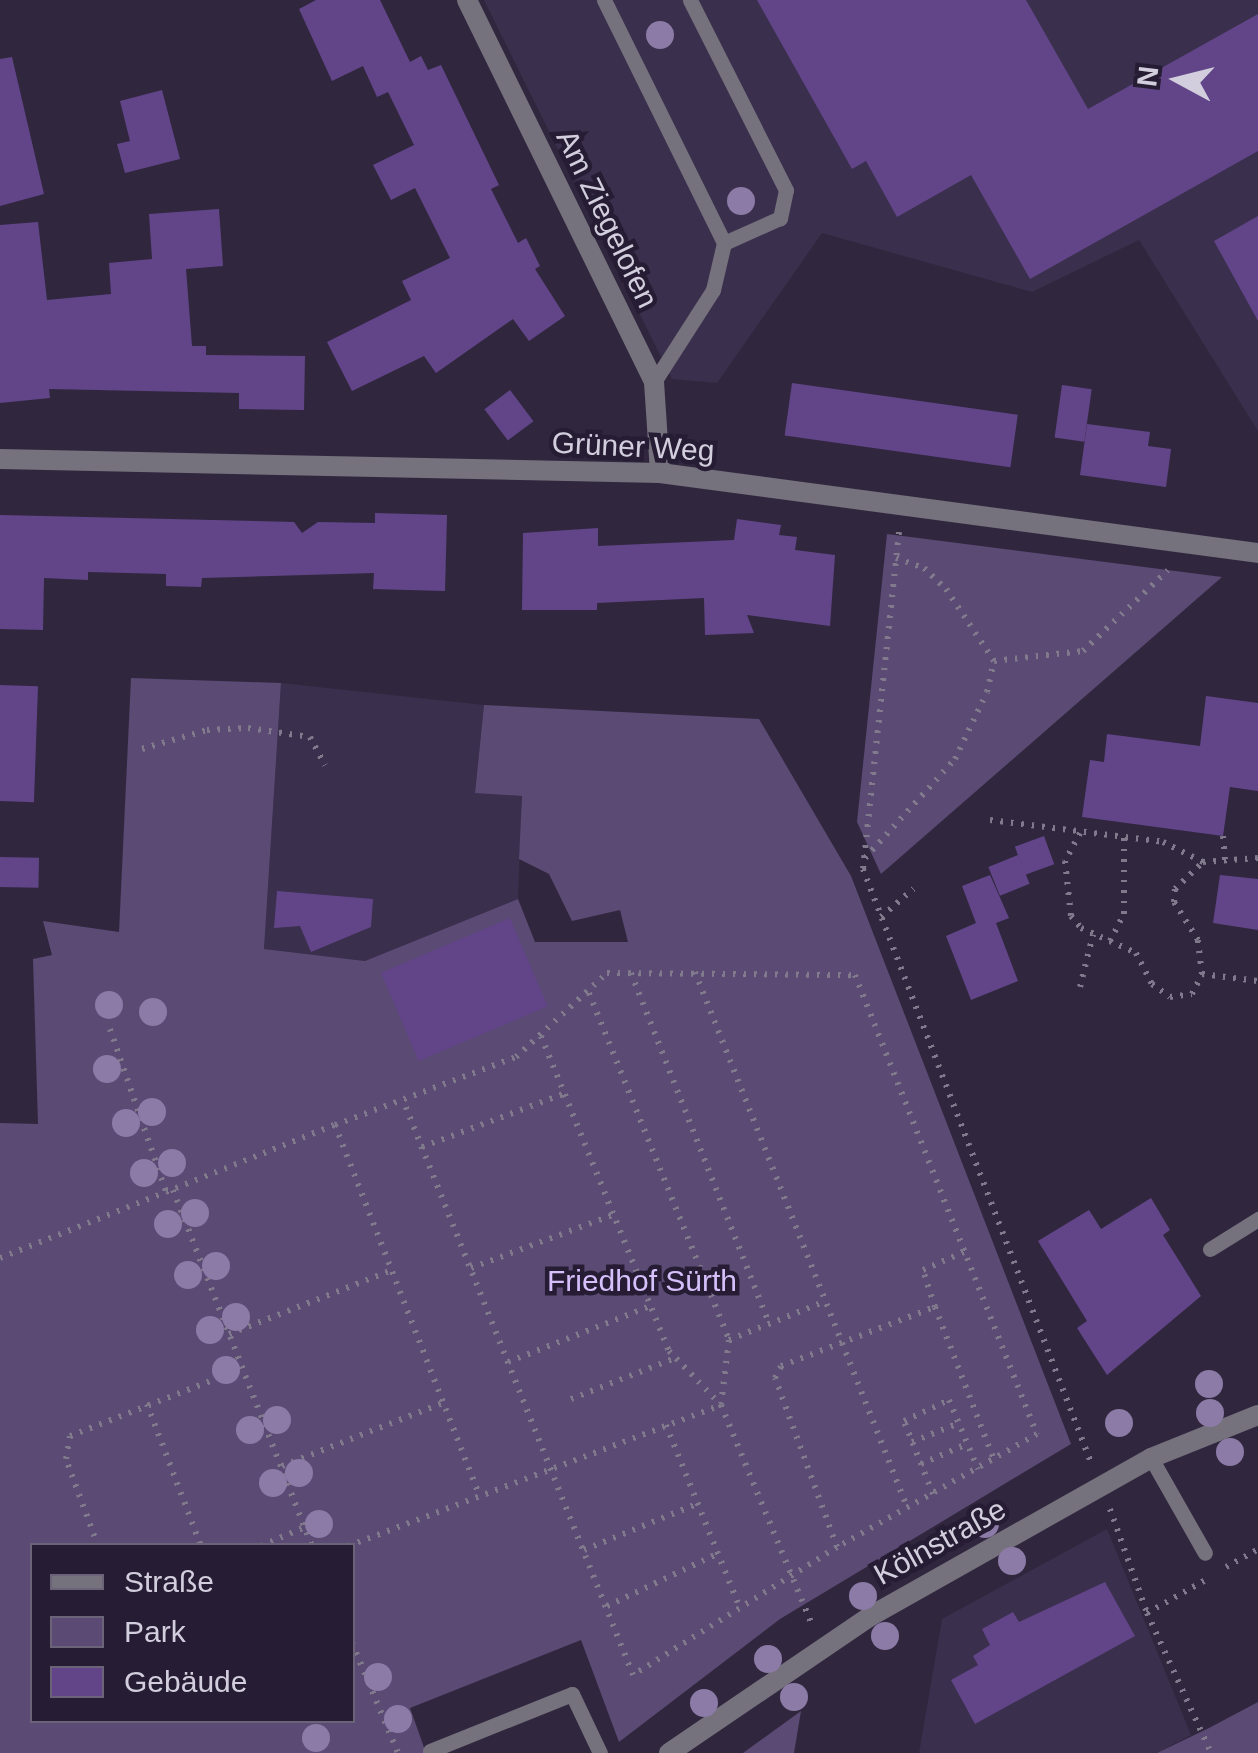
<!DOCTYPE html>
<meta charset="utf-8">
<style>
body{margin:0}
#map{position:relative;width:1258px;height:1753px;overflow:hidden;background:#30273e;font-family:Helvetica,sans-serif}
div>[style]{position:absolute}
.built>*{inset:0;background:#3a2f4c}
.green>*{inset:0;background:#5a4a74}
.building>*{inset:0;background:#624589;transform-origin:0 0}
.path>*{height:6px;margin-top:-3px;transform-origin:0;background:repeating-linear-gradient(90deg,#817a8d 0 2.5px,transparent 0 10.5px)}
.service>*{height:15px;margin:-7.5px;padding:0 7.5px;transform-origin:7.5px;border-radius:7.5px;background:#75717d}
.minor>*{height:20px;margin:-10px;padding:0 10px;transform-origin:10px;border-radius:10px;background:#75717d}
.tertiary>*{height:20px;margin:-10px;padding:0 10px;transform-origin:10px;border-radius:10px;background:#75717d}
.trees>*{width:28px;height:28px;margin:-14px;border-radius:50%;background:#8b7ba6}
span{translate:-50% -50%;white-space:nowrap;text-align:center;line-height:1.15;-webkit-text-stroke:9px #261d34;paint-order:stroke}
.street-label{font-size:30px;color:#d3cedd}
.park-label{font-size:30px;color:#d6c0fb}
.legend{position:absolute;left:30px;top:1543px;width:325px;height:180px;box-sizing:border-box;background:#261d34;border:2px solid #6b6478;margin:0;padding:12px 18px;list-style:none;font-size:30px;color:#d3cedd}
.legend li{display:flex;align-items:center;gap:20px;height:50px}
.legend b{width:50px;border:2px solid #6b6478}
.north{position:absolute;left:1128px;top:30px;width:100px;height:100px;-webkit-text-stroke:8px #261d34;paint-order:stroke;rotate:277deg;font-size:28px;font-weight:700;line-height:40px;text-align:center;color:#d3cedd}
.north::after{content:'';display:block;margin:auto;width:35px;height:45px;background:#d3cedd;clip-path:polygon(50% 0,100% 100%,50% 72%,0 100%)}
</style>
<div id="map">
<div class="built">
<div style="clip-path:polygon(484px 0,1258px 0,1258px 431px,1139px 240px,1032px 292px,822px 233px,717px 383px,672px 379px)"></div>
<div style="clip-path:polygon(281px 683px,484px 705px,475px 792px,522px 796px,518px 899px,365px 961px,264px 949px)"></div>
<div style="clip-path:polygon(1107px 1529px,1191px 1735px,1157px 1753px,919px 1753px,942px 1619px)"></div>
</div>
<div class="green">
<div style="clip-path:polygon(887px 534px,1222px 577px,881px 874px,857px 822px)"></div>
<div style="clip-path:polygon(evenodd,131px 678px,281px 683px,264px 949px,365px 961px,518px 899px,535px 942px,628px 942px,620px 910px,572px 921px,549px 874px,519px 859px,522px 796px,475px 793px,484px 705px,759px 719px,851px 876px,1071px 1444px,780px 1619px,619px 1742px,581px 1640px,410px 1708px,426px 1753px,0 1753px,0 1123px,38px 1124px,33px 959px,52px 955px,43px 921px,119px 932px,131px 678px,32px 1546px,352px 1546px,352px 1720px,32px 1720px,32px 1546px)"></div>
<div style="clip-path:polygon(1258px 1702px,1258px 1753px,1157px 1753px,1209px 1728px)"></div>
<div style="clip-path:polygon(801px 1711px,794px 1753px,743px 1753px)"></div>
</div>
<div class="building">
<div style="clip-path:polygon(316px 0,380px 0,410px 62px,421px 56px,428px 70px,441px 65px,499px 185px,491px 189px,518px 243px,526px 238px,540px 266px,535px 269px,565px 316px,529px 341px,513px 319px,436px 373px,424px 356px,352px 391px,327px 342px,411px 300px,402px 281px,450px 258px,415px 188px,391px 200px,373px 165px,414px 145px,388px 92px,377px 97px,363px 66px,332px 81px,299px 9px)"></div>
<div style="clip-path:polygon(757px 0,1026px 0,1088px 109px,1258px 14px,1258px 151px,1030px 279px,971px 175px,897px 217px,866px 161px,852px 169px)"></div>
<div style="clip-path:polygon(12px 57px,44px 194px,0 206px,0 59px)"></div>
<div style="clip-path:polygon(162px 90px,180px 159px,125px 173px,117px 144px,130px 141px,120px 101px)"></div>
<div style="clip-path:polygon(219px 209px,223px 266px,186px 269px,192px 346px,206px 346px,206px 355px,305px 356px,304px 410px,239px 409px,239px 393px,49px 389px,50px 398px,0 403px,0 225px,38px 222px,47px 300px,111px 294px,109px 263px,152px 259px,149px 214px)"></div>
<div style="clip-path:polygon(1258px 216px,1258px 321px,1214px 241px)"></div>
<div style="left:792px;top:383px;width:228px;height:53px;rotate:8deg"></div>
<div style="left:1062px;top:385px;width:30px;height:53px;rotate:8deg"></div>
<div style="left:510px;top:390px;width:39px;height:32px;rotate:53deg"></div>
<div style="clip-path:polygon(1087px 424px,1150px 432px,1148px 446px,1171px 449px,1166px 487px,1080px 475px)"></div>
<div style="clip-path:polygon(375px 513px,447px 515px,445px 591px,373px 589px,374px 573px,202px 578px,201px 587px,166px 586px,166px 574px,88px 572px,88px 580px,44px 578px,43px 630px,0 629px,0 515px,294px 522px,302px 533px,318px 522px,375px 523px)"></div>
<div style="clip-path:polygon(737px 519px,781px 525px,779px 535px,797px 537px,795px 550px,835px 555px,830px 626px,747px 615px,754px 633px,705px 635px,704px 598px,597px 603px,597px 610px,522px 610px,523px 533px,598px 528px,598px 546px,734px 540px)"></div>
<div style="left:0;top:685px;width:38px;height:116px;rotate:2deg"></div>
<div style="clip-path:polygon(1206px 696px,1258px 703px,1258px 791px,1230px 787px,1223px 836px,1082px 817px,1090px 760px,1104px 762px,1107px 734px,1200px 746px)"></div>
<div style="left:1044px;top:836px;width:30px;height:31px;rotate:70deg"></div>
<div style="left:1018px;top:855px;width:31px;height:32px;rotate:68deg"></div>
<div style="left:0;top:857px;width:39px;height:30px;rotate:1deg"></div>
<div style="clip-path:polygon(990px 875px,1009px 918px,996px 923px,1018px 981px,971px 1000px,946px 936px,976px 923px,962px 886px)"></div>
<div style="clip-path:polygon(1220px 875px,1258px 879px,1258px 930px,1213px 923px)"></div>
<div style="clip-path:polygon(277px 891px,373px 899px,371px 927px,311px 952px,300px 926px,274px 928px)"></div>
<div style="left:510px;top:918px;width:96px;height:140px;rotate:67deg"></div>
<div style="clip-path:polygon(1151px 1198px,1170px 1230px,1163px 1235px,1201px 1296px,1107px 1375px,1077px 1328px,1087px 1321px,1038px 1241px,1089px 1210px,1101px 1229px)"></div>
<div style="clip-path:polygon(1105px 1582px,1135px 1636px,975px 1724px,951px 1680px,978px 1665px,973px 1656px,990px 1645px,982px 1629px,1013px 1612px,1019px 1622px)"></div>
</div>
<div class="path">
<div style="left:899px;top:532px;width:339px;rotate:96.1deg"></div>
<div style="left:863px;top:869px;width:633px;rotate:68.99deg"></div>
<div style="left:896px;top:558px;width:30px;rotate:20deg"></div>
<div style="left:924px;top:568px;width:30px;rotate:44deg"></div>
<div style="left:946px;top:589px;width:87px;rotate:56.3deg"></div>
<div style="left:142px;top:749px;width:68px;rotate:-16.3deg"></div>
<div style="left:207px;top:730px;width:41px;rotate:-2.8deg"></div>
<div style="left:248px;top:728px;width:63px;rotate:8.3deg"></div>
<div style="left:310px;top:737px;width:32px;rotate:62deg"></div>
<div style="left:990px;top:820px;width:174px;rotate:7.2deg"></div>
<div style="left:1163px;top:842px;width:45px;rotate:26.6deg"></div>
<div style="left:1203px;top:862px;width:55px;rotate:-4.2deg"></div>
<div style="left:1080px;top:833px;width:32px;rotate:118deg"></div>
<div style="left:1065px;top:861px;width:55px;rotate:83.8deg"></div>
<div style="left:1071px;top:916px;width:16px;rotate:50deg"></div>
<div style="left:1081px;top:928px;width:60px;rotate:24.4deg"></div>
<div style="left:1136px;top:953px;width:35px;rotate:63deg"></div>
<div style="left:1152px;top:984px;width:22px;rotate:36deg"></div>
<div style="left:1170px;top:997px;width:22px;rotate:-8deg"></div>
<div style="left:1192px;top:994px;width:22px;rotate:-63deg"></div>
<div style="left:1202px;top:974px;width:34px;rotate:-97deg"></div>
<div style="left:1198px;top:940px;width:45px;rotate:-122.3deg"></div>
<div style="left:1174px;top:902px;width:13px;rotate:-86deg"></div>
<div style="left:1175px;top:889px;width:39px;rotate:-44deg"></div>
<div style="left:1223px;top:836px;width:25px;rotate:85deg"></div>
<div style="left:865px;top:858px;width:134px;rotate:-47.7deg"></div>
<div style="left:955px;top:759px;width:74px;rotate:-64.5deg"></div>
<div style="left:987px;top:692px;width:32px;rotate:-77deg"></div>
<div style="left:994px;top:661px;width:90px;rotate:-6.4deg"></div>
<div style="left:1083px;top:651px;width:117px;rotate:-43.6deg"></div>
<div style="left:881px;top:917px;width:43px;rotate:-41.2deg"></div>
<div style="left:1110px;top:941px;width:30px;rotate:-63deg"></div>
<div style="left:1124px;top:914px;width:77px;rotate:-90deg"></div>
<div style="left:695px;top:972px;width:575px;rotate:68.38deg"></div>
<div style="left:631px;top:973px;width:376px;rotate:68.5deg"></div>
<div style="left:1202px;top:974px;width:56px;rotate:7.1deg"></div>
<div style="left:1080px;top:987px;width:54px;rotate:-76deg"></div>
<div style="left:589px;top:993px;width:374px;rotate:68deg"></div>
<div style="left:729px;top:1340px;width:64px;rotate:97.1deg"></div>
<div style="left:110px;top:1029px;width:172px;rotate:71deg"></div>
<div style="left:541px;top:1036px;width:340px;rotate:67.9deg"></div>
<div style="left:669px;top:1351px;width:75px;rotate:46.1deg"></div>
<div style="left:721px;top:1405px;width:238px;rotate:67.5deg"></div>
<div style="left:335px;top:1125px;width:397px;rotate:68.7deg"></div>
<div style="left:422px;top:1147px;width:151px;rotate:-20.6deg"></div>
<div style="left:173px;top:1190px;width:382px;rotate:68.7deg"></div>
<div style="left:0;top:1258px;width:360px;rotate:-21.7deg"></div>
<div style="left:335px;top:1125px;width:193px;rotate:-20.6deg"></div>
<div style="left:516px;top:1057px;width:124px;rotate:-42.7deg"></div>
<div style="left:607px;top:973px;width:248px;rotate:0.5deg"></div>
<div style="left:855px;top:975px;width:494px;rotate:68.4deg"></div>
<div style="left:1037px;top:1434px;width:230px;rotate:150.5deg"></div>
<div style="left:837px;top:1547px;width:241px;rotate:147.9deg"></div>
<div style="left:633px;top:1675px;width:619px;rotate:-111.8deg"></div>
<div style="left:471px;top:1268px;width:152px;rotate:-20.5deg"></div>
<div style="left:935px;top:1307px;width:164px;rotate:68.9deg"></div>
<div style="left:229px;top:1334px;width:178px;rotate:-21.4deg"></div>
<div style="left:729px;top:1340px;width:101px;rotate:-22deg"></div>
<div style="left:508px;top:1362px;width:153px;rotate:-21.5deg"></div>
<div style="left:571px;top:1399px;width:112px;rotate:-21.5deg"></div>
<div style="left:147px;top:1404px;width:152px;rotate:69.2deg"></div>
<div style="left:666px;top:1425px;width:195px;rotate:68deg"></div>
<div style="left:912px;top:1442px;width:51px;rotate:-22deg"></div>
<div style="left:921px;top:1464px;width:50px;rotate:-23.5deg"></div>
<div style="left:282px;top:1466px;width:175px;rotate:-21.4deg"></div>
<div style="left:933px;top:1494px;width:79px;rotate:-111.7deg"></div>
<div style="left:904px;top:1421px;width:50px;rotate:-25deg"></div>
<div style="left:949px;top:1400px;width:75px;rotate:67.2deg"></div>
<div style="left:1110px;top:1509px;width:110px;rotate:70.4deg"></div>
<div style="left:1147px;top:1613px;width:154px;rotate:65.4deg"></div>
<div style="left:98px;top:1546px;width:93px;rotate:-110.2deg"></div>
<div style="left:66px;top:1459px;width:23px;rotate:-80deg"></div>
<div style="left:70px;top:1436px;width:184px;rotate:-21.4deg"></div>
<div style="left:261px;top:1546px;width:48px;rotate:-23.4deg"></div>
<div style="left:348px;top:1546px;width:399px;rotate:-20.7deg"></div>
<div style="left:837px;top:1547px;width:180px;rotate:-110.1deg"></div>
<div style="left:775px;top:1378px;width:13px;rotate:-63deg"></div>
<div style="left:781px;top:1366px;width:165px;rotate:-21deg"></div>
<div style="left:935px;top:1307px;width:39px;rotate:-108deg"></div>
<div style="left:923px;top:1270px;width:47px;rotate:-23.8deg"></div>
<div style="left:584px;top:1550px;width:124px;rotate:-22.2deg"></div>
<div style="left:1226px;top:1567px;width:37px;rotate:-29deg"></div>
<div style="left:607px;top:1606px;width:124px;rotate:-25.3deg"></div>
<div style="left:1147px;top:1613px;width:69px;rotate:-29.5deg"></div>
<div style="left:352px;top:1643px;width:119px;rotate:67.3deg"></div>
</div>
<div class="service">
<div style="left:604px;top:0;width:271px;rotate:63.7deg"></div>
<div style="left:724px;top:243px;width:48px;rotate:103.2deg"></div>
<div style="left:713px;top:290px;width:109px;rotate:122.7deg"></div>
<div style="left:690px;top:0;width:213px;rotate:63.2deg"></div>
<div style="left:786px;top:190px;width:29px;rotate:102deg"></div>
<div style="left:780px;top:218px;width:61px;rotate:155.9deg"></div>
<div style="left:1210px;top:1249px;width:57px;rotate:-32deg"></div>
<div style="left:1151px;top:1458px;width:109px;rotate:60.4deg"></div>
<div style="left:430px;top:1751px;width:153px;rotate:-21.9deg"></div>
<div style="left:572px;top:1694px;width:65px;rotate:64.6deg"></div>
</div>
<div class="minor">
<div style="left:467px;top:0;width:425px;rotate:63.9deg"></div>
<div style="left:654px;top:382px;width:91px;rotate:86.2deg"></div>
<div style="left:0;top:459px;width:660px;rotate:1.22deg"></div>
<div style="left:660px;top:473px;width:603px;rotate:7.62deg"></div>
</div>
<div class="tertiary">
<div style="left:669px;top:1753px;width:242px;rotate:-34.2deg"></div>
<div style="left:869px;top:1617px;width:324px;rotate:-29.4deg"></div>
<div style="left:1151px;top:1458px;width:115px;rotate:-21.9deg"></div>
</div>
<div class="trees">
<div style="left:660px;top:35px"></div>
<div style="left:741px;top:201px"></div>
<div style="left:109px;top:1005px"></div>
<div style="left:153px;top:1012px"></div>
<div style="left:107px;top:1069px"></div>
<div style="left:152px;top:1112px"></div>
<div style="left:126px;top:1123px"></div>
<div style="left:172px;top:1163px"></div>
<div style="left:144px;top:1173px"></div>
<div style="left:195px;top:1213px"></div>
<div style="left:168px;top:1224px"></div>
<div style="left:216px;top:1266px"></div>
<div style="left:188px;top:1275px"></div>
<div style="left:236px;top:1317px"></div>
<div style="left:210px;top:1330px"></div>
<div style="left:226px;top:1370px"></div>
<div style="left:1209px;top:1384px"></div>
<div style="left:1210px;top:1413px"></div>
<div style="left:277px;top:1420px"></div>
<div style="left:1119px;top:1423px"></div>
<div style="left:250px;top:1430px"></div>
<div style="left:1230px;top:1452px"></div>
<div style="left:299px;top:1473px"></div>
<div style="left:273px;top:1483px"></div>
<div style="left:319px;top:1524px"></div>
<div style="left:985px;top:1524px"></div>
<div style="left:1012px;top:1561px"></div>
<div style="left:863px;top:1596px"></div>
<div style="left:885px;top:1636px"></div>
<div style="left:768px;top:1659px"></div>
<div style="left:378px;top:1677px"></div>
<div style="left:794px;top:1697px"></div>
<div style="left:704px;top:1703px"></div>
<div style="left:398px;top:1719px"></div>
<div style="left:316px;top:1738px"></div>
</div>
<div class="street-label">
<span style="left:607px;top:219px;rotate:64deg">Am Ziegelofen</span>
<span style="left:633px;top:447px;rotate:3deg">Grüner Weg</span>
<span style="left:940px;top:1542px;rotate:-29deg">Kölnstraße</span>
</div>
<div class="park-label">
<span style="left:642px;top:1281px">Friedhof Sürth</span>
</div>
<ul class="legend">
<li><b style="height:12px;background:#75717d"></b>Straße</li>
<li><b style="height:28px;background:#5a4a74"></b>Park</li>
<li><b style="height:28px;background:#624589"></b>Gebäude</li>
</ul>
<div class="north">N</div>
</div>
